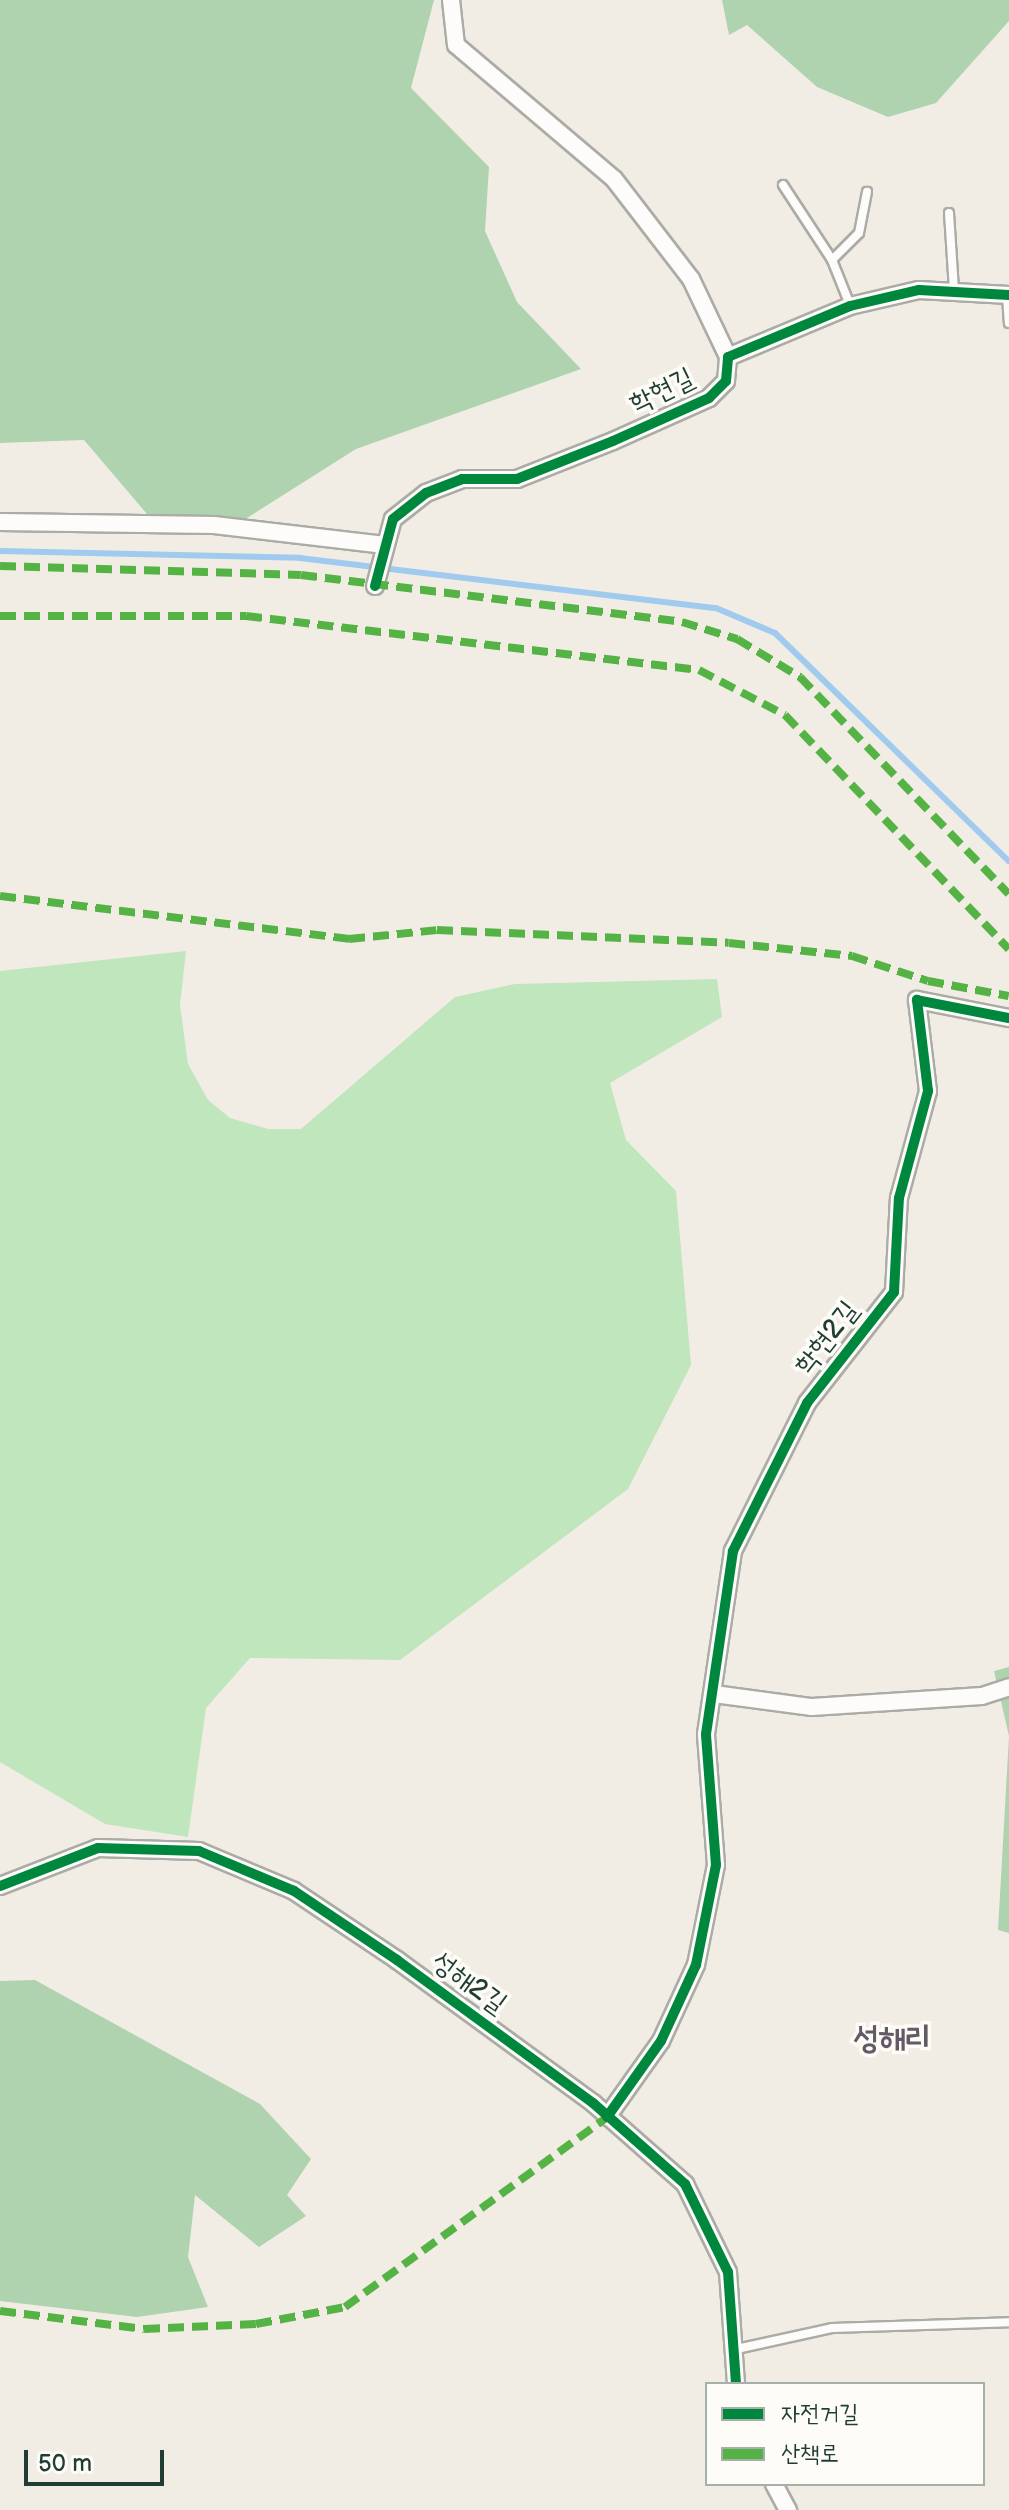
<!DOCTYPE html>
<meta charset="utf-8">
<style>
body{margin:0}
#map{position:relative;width:1009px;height:2510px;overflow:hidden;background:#f2ede4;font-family:"Balsamiq Sans","Poor Story",sans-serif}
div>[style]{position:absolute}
.green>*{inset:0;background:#bfe6bc}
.forest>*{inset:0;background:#afd3af}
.stream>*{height:6px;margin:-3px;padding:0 3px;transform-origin:3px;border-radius:3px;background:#a0cbee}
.roads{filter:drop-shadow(2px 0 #aaaca5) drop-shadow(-2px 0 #aaaca5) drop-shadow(0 2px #aaaca5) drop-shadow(0 -2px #aaaca5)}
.lane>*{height:8px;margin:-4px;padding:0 4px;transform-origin:4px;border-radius:4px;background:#fdfcfb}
.street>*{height:16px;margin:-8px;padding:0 8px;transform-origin:8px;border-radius:8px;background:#fdfcfb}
.quiet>*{height:8px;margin-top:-4px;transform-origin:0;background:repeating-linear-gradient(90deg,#55b346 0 16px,transparent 0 24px)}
.cycleway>*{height:10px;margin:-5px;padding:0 5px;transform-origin:5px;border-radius:5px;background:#00873e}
span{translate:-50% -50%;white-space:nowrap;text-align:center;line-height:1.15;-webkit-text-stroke:7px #fdfcf7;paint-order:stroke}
.street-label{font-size:28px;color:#1f3d34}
.quarter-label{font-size:32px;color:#625b66;font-weight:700}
.legend{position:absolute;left:705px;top:2382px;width:280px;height:104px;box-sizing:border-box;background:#fdfcf7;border:2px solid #a4b0a9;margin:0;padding:10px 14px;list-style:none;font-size:24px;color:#1f3d34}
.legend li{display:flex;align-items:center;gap:16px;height:40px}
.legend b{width:40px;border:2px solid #a4b0a9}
.scale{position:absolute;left:24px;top:2450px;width:140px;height:36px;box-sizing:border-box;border:4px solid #1f3d34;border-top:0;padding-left:10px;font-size:24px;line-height:28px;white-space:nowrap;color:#1f3d34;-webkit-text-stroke:6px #fdfcf7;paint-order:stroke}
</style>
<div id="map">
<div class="green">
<div style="clip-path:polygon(186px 951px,180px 1005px,188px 1064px,208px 1100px,230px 1118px,268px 1129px,301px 1129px,455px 997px,515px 984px,717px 979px,722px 1017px,610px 1083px,626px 1140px,676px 1191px,691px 1365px,628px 1489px,400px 1660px,250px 1658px,206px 1708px,188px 1837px,105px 1824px,0 1762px,0 971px)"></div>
</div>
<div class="forest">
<div style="clip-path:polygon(0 0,434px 0,411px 88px,489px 167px,485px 231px,517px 302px,581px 369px,356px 449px,239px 523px,147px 514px,84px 440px,0 443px)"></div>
<div style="clip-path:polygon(722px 0,1009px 0,1009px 21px,936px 103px,888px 117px,817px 87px,747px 25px,729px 35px)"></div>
<div style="clip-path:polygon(1009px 1667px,1009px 1933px,998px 1930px,1009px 1736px,994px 1671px)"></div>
<div style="clip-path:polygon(35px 1980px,260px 2104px,311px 2159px,287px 2195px,306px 2216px,259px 2247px,195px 2195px,188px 2257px,208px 2307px,137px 2317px,0 2301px,0 1981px)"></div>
</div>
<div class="stream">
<div style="left:0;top:551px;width:300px;rotate:1.3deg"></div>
<div style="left:300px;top:558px;width:419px;rotate:6.9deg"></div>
<div style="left:716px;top:608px;width:64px;rotate:23deg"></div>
<div style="left:775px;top:633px;width:327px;rotate:44.3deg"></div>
</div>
<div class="roads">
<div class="lane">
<div style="left:783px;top:185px;width:90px;rotate:56.8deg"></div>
<div style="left:832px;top:260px;width:48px;rotate:68.2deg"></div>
<div style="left:949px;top:213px;width:77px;rotate:86.3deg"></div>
<div style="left:832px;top:260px;width:38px;rotate:-45deg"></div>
<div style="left:859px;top:233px;width:42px;rotate:-79deg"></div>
<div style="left:1007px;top:296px;width:27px;rotate:86deg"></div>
<div style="left:732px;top:2350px;width:102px;rotate:-12.4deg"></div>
<div style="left:832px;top:2328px;width:177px;rotate:-1.9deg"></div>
</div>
<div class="street">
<div style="left:451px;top:0;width:45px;rotate:83.7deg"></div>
<div style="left:456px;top:45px;width:207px;rotate:40.3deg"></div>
<div style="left:614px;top:179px;width:126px;rotate:52.4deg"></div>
<div style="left:691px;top:279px;width:86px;rotate:64.6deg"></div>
<div style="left:0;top:522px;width:214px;rotate:0.8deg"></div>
<div style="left:214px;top:525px;width:172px;rotate:6.7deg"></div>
<div style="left:375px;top:586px;width:69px;rotate:-75deg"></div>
<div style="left:393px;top:519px;width:42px;rotate:-38.2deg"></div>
<div style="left:426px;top:493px;width:39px;rotate:-21deg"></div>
<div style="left:462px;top:479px;width:55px"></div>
<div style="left:517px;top:479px;width:103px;rotate:-21.6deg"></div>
<div style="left:613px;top:441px;width:105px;rotate:-24.1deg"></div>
<div style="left:709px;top:398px;width:24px;rotate:-45deg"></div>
<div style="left:726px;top:381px;width:24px;rotate:-85deg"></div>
<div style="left:728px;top:357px;width:132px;rotate:-22.7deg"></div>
<div style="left:850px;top:306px;width:71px;rotate:-13.1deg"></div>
<div style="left:919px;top:290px;width:90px;rotate:3.2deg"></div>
<div style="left:714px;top:1694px;width:99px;rotate:7.6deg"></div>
<div style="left:812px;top:1707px;width:170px;rotate:-3.7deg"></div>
<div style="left:982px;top:1696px;width:28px;rotate:-18deg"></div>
<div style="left:0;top:1886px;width:105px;rotate:-21.2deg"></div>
<div style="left:98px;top:1848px;width:101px;rotate:1.7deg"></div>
<div style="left:199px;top:1851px;width:103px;rotate:22.8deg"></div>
<div style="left:294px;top:1891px;width:124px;rotate:33.8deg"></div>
<div style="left:397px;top:1960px;width:243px;rotate:36.1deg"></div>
<div style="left:593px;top:2103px;width:123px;rotate:41.4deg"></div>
<div style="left:685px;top:2184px;width:98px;rotate:64deg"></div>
<div style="left:728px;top:2272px;width:112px;rotate:85.9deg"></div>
<div style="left:607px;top:2117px;width:93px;rotate:-54.6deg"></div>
<div style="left:661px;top:2041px;width:84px;rotate:-65.3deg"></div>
<div style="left:696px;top:1965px;width:102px;rotate:-78.7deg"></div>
<div style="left:716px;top:1865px;width:131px;rotate:-94.4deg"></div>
<div style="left:706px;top:1734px;width:185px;rotate:-81.6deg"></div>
<div style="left:733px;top:1551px;width:165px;rotate:-63.4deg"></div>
<div style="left:807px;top:1403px;width:141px;rotate:-51.9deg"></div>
<div style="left:894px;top:1292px;width:94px;rotate:-87deg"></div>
<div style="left:899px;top:1198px;width:111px;rotate:-74.8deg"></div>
<div style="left:928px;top:1091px;width:92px;rotate:-96.9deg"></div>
<div style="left:917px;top:1000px;width:94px;rotate:11.1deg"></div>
<div style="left:774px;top:2484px;width:30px;rotate:62deg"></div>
</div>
</div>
<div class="quiet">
<div style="left:0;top:566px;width:301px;rotate:1.7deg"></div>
<div style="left:301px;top:575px;width:384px;rotate:7deg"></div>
<div style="left:682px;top:622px;width:58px;rotate:17.2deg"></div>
<div style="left:737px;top:639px;width:74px;rotate:31.1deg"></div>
<div style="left:800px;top:677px;width:301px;rotate:46.1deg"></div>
<div style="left:0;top:616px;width:246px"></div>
<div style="left:246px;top:616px;width:456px;rotate:6.8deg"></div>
<div style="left:699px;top:670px;width:97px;rotate:27.6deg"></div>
<div style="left:785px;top:715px;width:324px;rotate:46.3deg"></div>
<div style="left:0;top:896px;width:352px;rotate:7deg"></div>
<div style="left:349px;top:939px;width:88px;rotate:-5.8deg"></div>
<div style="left:437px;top:930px;width:292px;rotate:2.5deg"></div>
<div style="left:729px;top:943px;width:124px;rotate:6deg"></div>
<div style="left:852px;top:956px;width:80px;rotate:18.2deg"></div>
<div style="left:928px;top:981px;width:82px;rotate:10.5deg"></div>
<div style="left:0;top:2311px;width:145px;rotate:7.1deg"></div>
<div style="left:144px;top:2329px;width:112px;rotate:-2.6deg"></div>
<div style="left:256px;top:2324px;width:91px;rotate:-10.8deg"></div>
<div style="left:345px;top:2307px;width:324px;rotate:-35.9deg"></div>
</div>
<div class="cycleway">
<div style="left:375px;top:586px;width:69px;rotate:-75deg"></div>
<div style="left:393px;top:519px;width:42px;rotate:-38.2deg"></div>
<div style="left:426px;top:493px;width:39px;rotate:-21deg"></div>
<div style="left:462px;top:479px;width:55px"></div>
<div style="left:517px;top:479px;width:103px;rotate:-21.6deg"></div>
<div style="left:613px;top:441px;width:105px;rotate:-24.1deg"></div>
<div style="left:709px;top:398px;width:24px;rotate:-45deg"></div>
<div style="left:726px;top:381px;width:24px;rotate:-85deg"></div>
<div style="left:728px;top:357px;width:132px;rotate:-22.7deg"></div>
<div style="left:850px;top:306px;width:71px;rotate:-13.1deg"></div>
<div style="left:919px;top:290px;width:90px;rotate:3.2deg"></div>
<div style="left:0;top:1886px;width:105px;rotate:-21.2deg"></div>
<div style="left:98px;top:1848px;width:101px;rotate:1.7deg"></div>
<div style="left:199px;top:1851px;width:103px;rotate:22.8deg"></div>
<div style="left:294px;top:1891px;width:124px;rotate:33.8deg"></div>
<div style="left:397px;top:1960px;width:243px;rotate:36.1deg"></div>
<div style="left:593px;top:2103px;width:123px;rotate:41.4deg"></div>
<div style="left:685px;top:2184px;width:98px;rotate:64deg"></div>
<div style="left:728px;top:2272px;width:112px;rotate:85.9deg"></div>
<div style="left:607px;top:2117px;width:93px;rotate:-54.6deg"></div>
<div style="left:661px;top:2041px;width:84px;rotate:-65.3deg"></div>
<div style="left:696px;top:1965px;width:102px;rotate:-78.7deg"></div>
<div style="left:716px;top:1865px;width:131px;rotate:-94.4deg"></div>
<div style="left:706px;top:1734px;width:185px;rotate:-81.6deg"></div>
<div style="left:733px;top:1551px;width:165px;rotate:-63.4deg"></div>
<div style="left:807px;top:1403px;width:141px;rotate:-51.9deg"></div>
<div style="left:894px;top:1292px;width:94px;rotate:-87deg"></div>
<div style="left:899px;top:1198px;width:111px;rotate:-74.8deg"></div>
<div style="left:928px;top:1091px;width:92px;rotate:-96.9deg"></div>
<div style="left:917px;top:1000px;width:94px;rotate:11.1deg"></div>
</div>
<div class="street-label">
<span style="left:662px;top:391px;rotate:-26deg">학현길</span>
<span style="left:827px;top:1338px;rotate:-52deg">학현2길</span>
<span style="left:469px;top:1983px;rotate:36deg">성해2길</span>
</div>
<div class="quarter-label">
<span style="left:892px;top:2039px">성해리</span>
</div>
<ul class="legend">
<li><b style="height:10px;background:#00873e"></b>자전거길</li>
<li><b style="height:10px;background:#55b346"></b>산책로</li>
</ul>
<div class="scale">50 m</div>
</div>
